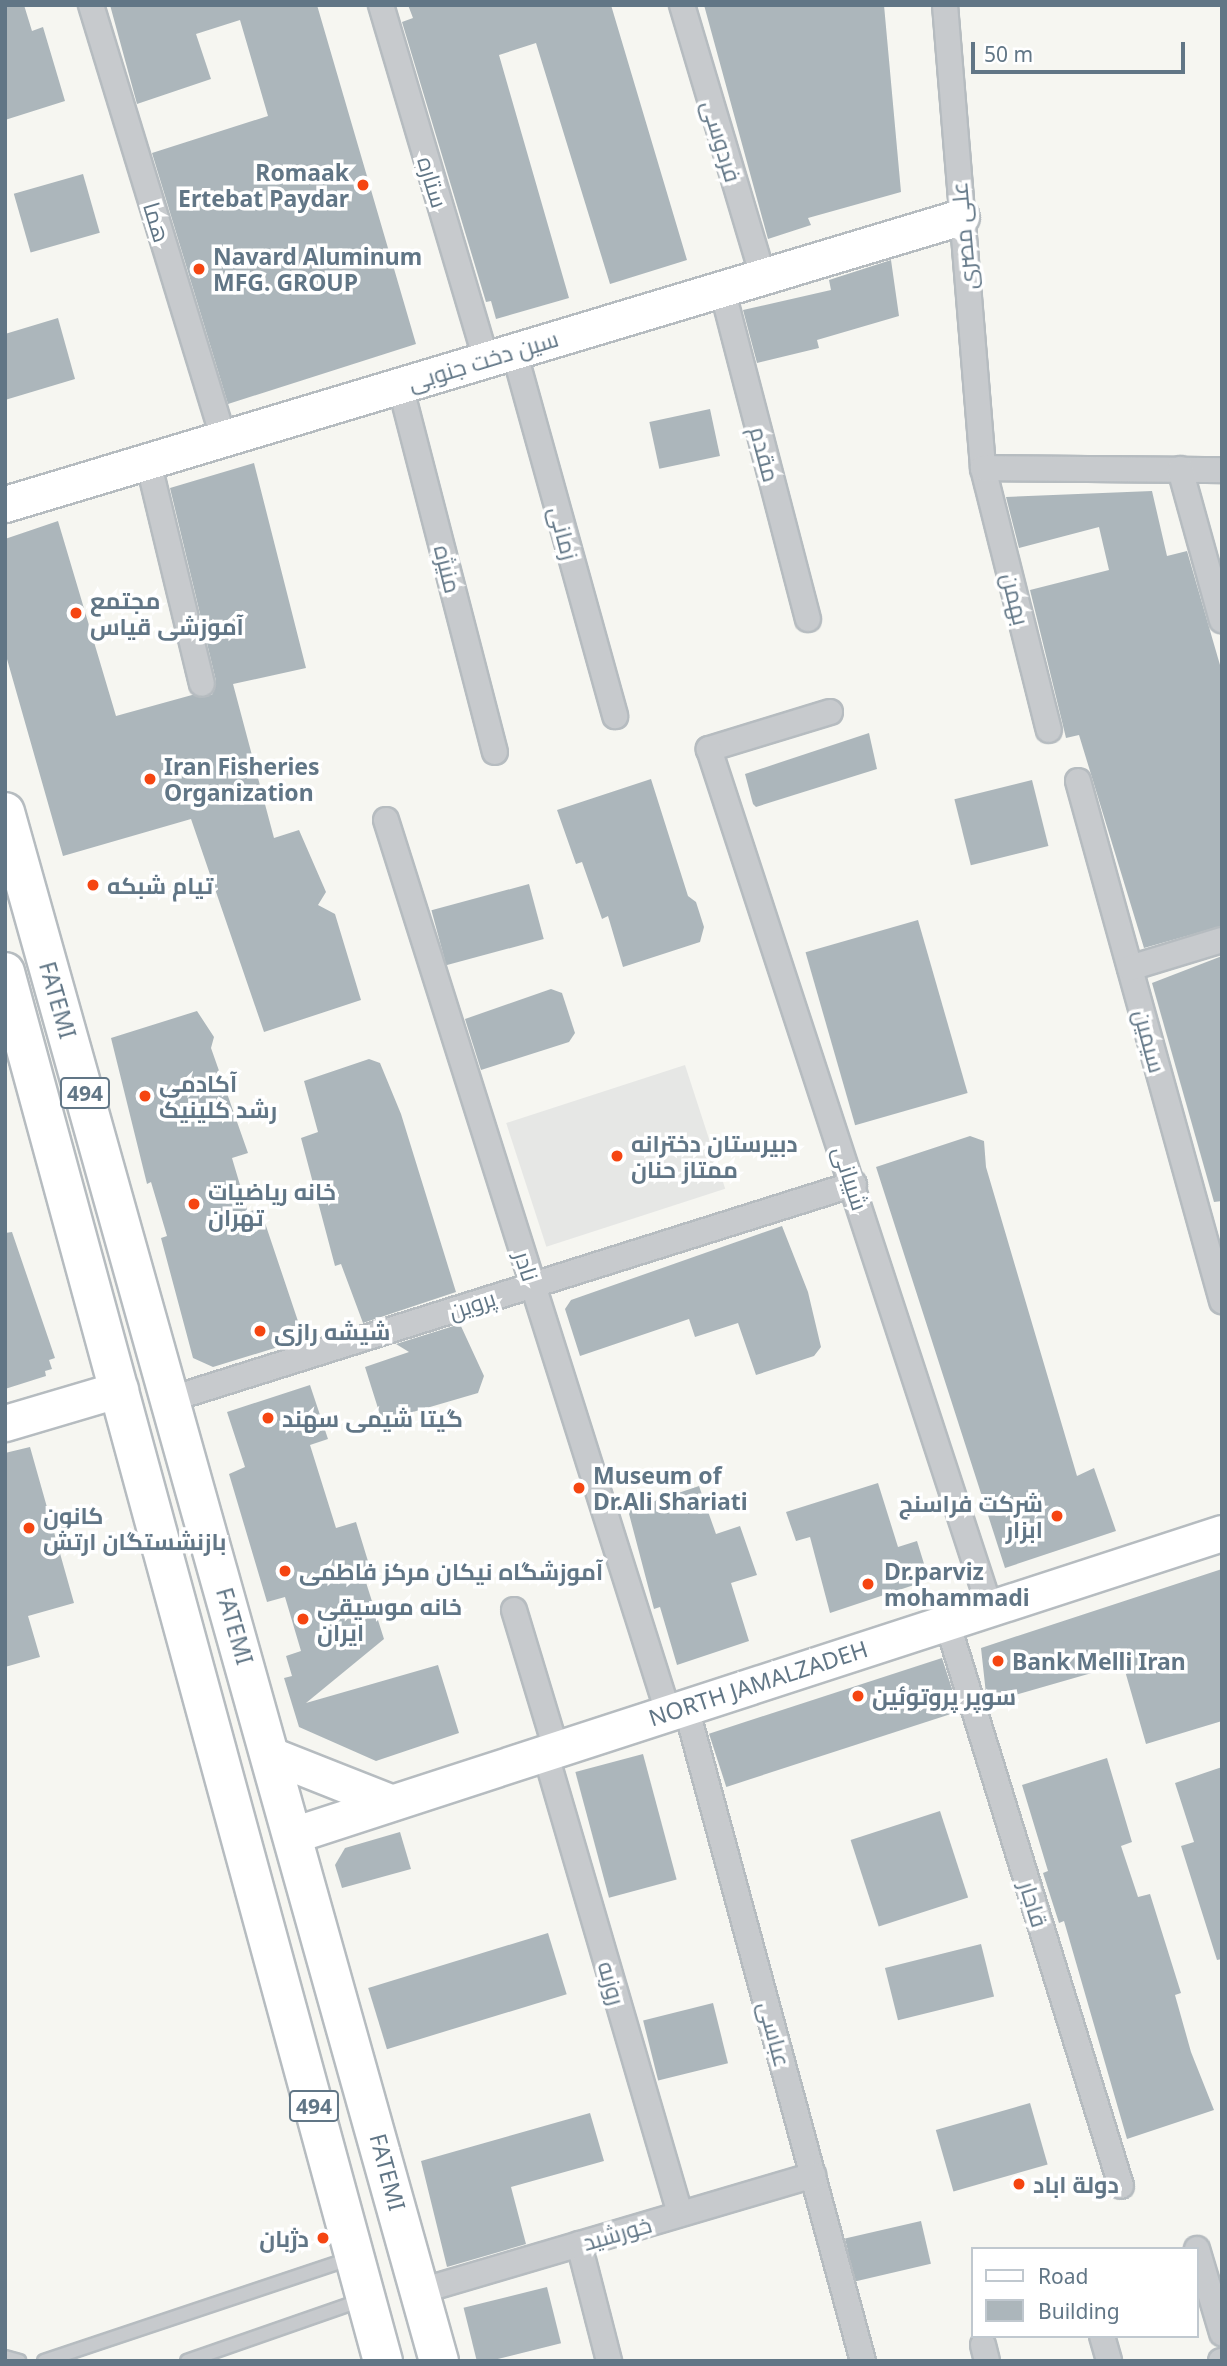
<!DOCTYPE html>
<meta charset="utf-8">
<style>
body{margin:0}
#map{position:relative;width:1227px;height:2366px;overflow:hidden;background:#f6f6f1;font-family:"Noto Sans",Cairo,sans-serif}
div>[style]{position:absolute}
.built>*{inset:0;background:#e6e7e5;transform-origin:0 0}
.building>*{inset:0;background:#acb6bb;transform-origin:0 0}
.roads{filter:drop-shadow(2px 0 #b6bcc0) drop-shadow(-2px 0 #b6bcc0) drop-shadow(0 2px #b6bcc0) drop-shadow(0 -2px #b6bcc0)}
.lane>*{height:12px;margin:-6px;padding:0 6px;transform-origin:6px;border-radius:6px;background:#c7cacd}
.street>*{height:24px;margin:-12px;padding:0 12px;transform-origin:12px;border-radius:12px;background:#c7cacd}
.secondary>*{height:35px;margin:-17.5px;padding:0 17.5px;transform-origin:17.5px;border-radius:17.5px;background:#fff}
.primary>*{height:38px;margin:-19px;padding:0 19px;transform-origin:19px;border-radius:19px;background:#fff}
.dots>*{width:19px;height:19px;translate:-50% -50%;box-sizing:border-box;border:4px solid #fff;border-radius:50%}
span{translate:-50% -50%;white-space:nowrap;text-align:center;line-height:1.15;-webkit-text-stroke:7px #fff;paint-order:stroke}
.shield-label span{padding:2px 5px;background:#fff;border:2px solid;border-radius:5px;-webkit-text-stroke-width:0}
.shield-label{font-size:21px;color:#617686;font-weight:700}
.street-label{font-size:23px;color:#617686}
.poi-label{font-size:23px;color:#617686;font-weight:700}
.right{translate:-100% -50%;text-align:right}
.left{translate:0 -50%;text-align:left}
.frame{position:absolute;inset:0;border:7px solid #617686;pointer-events:none}
.legend{position:absolute;left:971px;top:2247px;width:228px;height:91px;box-sizing:border-box;background:#fff;border:2px solid #c0c8cf;margin:0;padding:9px 12px;list-style:none;font-size:21px;color:#617686}
.legend li{display:flex;align-items:center;gap:14px;height:35px}
.legend b{width:35px;border:2px solid #c0c8cf}
.scale{position:absolute;left:971px;top:42px;width:214px;height:32px;box-sizing:border-box;border:4px solid #617686;border-top:0;padding-left:9px;font-size:21px;line-height:24px;white-space:nowrap;color:#617686;-webkit-text-stroke:5px #fff;paint-order:stroke}
</style>
<div id="map">
<div class="built">
<div style="left:685px;top:1065px;width:130px;height:188px;rotate:72deg"></div>
</div>
<div class="building">
<div style="clip-path:polygon(5px 5px,24px 5px,32px 31px,43px 27px,65px 101px,5px 120px)"></div>
<div style="clip-path:polygon(110px 5px,317px 5px,416px 344px,228px 404px,152px 153px,268px 116px,240px 20px,196px 34px,211px 79px,137px 104px)"></div>
<div style="clip-path:polygon(408px 5px,611px 5px,687px 260px,610px 284px,536px 43px,499px 55px,569px 298px,496px 319px,491px 301px,486px 302px,402px 22px,413px 18px)"></div>
<div style="clip-path:polygon(704px 5px,884px 5px,901px 192px,808px 218px,811px 225px,768px 239px)"></div>
<div style="left:83px;top:174px;width:61px;height:72px;rotate:74deg"></div>
<div style="clip-path:polygon(891px 260px,899px 316px,817px 340px,819px 348px,757px 363px,743px 310px,831px 290px,829px 280px)"></div>
<div style="clip-path:polygon(58px 318px,75px 379px,5px 400px,5px 334px)"></div>
<div style="left:710px;top:409px;width:48px;height:62px;rotate:78deg"></div>
<div style="clip-path:polygon(254px 463px,306px 668px,233px 684px,274px 838px,299px 830px,326px 892px,318px 905px,335px 914px,361px 1000px,264px 1032px,191px 819px,63px 856px,5px 652px,5px 539px,58px 521px,116px 716px,192px 695px,212px 695px,216px 681px,170px 488px)"></div>
<div style="clip-path:polygon(1152px 491px,1167px 556px,1187px 551px,1220px 665px,1222px 926px,1144px 948px,1079px 735px,1066px 738px,1030px 590px,1109px 570px,1099px 527px,1019px 548px,1006px 497px)"></div>
<div style="clip-path:polygon(869px 733px,877px 769px,756px 807px,753px 804px,745px 774px)"></div>
<div style="clip-path:polygon(651px 779px,688px 896px,696px 902px,704px 927px,700px 942px,623px 967px,608px 916px,602px 919px,582px 862px,576px 864px,557px 810px)"></div>
<div style="left:1032px;top:780px;width:68px;height:80px;rotate:76deg"></div>
<div style="left:529px;top:884px;width:57px;height:101px;rotate:75deg"></div>
<div style="left:918px;top:920px;width:180px;height:117px;rotate:74deg"></div>
<div style="clip-path:polygon(1222px 956px,1222px 1201px,1214px 1202px,1152px 983px)"></div>
<div style="clip-path:polygon(551px 989px,562px 993px,575px 1033px,569px 1042px,481px 1070px,465px 1019px)"></div>
<div style="clip-path:polygon(197px 1011px,214px 1037px,211px 1048px,248px 1153px,232px 1158px,248px 1212px,260px 1208px,304px 1339px,213px 1367px,193px 1358px,161px 1238px,167px 1236px,151px 1182px,147px 1184px,111px 1038px)"></div>
<div style="clip-path:polygon(369px 1059px,380px 1063px,401px 1114px,456px 1292px,363px 1323px,341px 1264px,335px 1266px,301px 1138px,318px 1132px,304px 1081px)"></div>
<div style="clip-path:polygon(970px 1136px,984px 1141px,986px 1167px,1077px 1476px,1094px 1468px,1116px 1531px,1005px 1568px,876px 1167px)"></div>
<div style="clip-path:polygon(782px 1226px,808px 1292px,821px 1347px,814px 1356px,756px 1375px,738px 1323px,695px 1337px,689px 1319px,580px 1356px,565px 1309px,571px 1300px)"></div>
<div style="clip-path:polygon(12px 1232px,55px 1358px,49px 1360px,52px 1369px,45px 1371px,46px 1376px,5px 1389px,5px 1233px)"></div>
<div style="clip-path:polygon(460px 1324px,484px 1376px,478px 1393px,382px 1421px,365px 1367px,409px 1352px,396px 1344px)"></div>
<div style="clip-path:polygon(310px 1385px,328px 1439px,310px 1445px,336px 1528px,356px 1522px,371px 1571px,363px 1573px,384px 1639px,306px 1703px,438px 1665px,459px 1733px,376px 1761px,299px 1727px,284px 1678px,292px 1676px,286px 1656px,301px 1651px,285px 1597px,267px 1602px,229px 1474px,245px 1467px,227px 1412px)"></div>
<div style="clip-path:polygon(30px 1447px,74px 1603px,28px 1616px,40px 1657px,5px 1667px,5px 1453px)"></div>
<div style="clip-path:polygon(878px 1483px,898px 1547px,917px 1541px,929px 1580px,830px 1613px,810px 1537px,796px 1541px,786px 1512px)"></div>
<div style="clip-path:polygon(699px 1486px,716px 1534px,740px 1526px,757px 1575px,731px 1583px,749px 1641px,677px 1665px,660px 1607px,654px 1609px,628px 1510px)"></div>
<div style="clip-path:polygon(1222px 1569px,1222px 1721px,1146px 1744px,1123px 1664px,987px 1703px,981px 1648px)"></div>
<div style="left:942px;top:1658px;width:56px;height:245px;rotate:72deg"></div>
<div style="left:643px;top:1754px;width:130px;height:70px;rotate:75deg"></div>
<div style="clip-path:polygon(1107px 1758px,1132px 1842px,1121px 1846px,1138px 1897px,1150px 1894px,1181px 1993px,1175px 1995px,1191px 2052px,1214px 2110px,1127px 2139px,1064px 1921px,1059px 1923px,1043px 1873px,1048px 1871px,1022px 1785px)"></div>
<div style="clip-path:polygon(1222px 1767px,1222px 1959px,1217px 1960px,1181px 1846px,1194px 1842px,1175px 1783px)"></div>
<div style="left:940px;top:1811px;width:91px;height:94px;rotate:72deg"></div>
<div style="clip-path:polygon(400px 1832px,411px 1869px,342px 1888px,335px 1865px,345px 1848px)"></div>
<div style="left:548px;top:1933px;width:64px;height:188px;rotate:73deg"></div>
<div style="left:981px;top:1944px;width:54px;height:99px;rotate:76deg"></div>
<div style="left:713px;top:2003px;width:62px;height:72px;rotate:76deg"></div>
<div style="left:1030px;top:2103px;width:64px;height:98px;rotate:74deg"></div>
<div style="clip-path:polygon(590px 2113px,604px 2161px,511px 2187px,526px 2244px,447px 2267px,421px 2161px)"></div>
<div style="left:921px;top:2221px;width:44px;height:78px;rotate:77deg"></div>
<div style="left:547px;top:2287px;width:58px;height:86px;rotate:76deg"></div>
</div>
<div class="roads">
<div class="lane">
<div style="left:5px;top:2357px;width:15px;rotate:16deg"></div>
<div style="left:44px;top:2361px;width:324px;rotate:-18.5deg"></div>
<div style="left:187px;top:2361px;width:185px;rotate:-19.2deg"></div>
</div>
<div class="street">
<div style="left:91px;top:5px;width:453px;rotate:73deg"></div>
<div style="left:381px;top:5px;width:369px;rotate:73.5deg"></div>
<div style="left:682px;top:5px;width:283px;rotate:73.4deg"></div>
<div style="left:945px;top:5px;width:465px;rotate:85.3deg"></div>
<div style="left:983px;top:468px;width:270px;rotate:75.9deg"></div>
<div style="left:722px;top:289px;width:341px;rotate:75.4deg"></div>
<div style="left:514px;top:351px;width:379px;rotate:74.5deg"></div>
<div style="left:400px;top:385px;width:379px;rotate:75.5deg"></div>
<div style="left:148px;top:461px;width:229px;rotate:76.4deg"></div>
<div style="left:983px;top:468px;width:239px;rotate:0.5deg"></div>
<div style="left:1180px;top:469px;width:157px;rotate:74.5deg"></div>
<div style="left:830px;top:712px;width:127px;rotate:163deg"></div>
<div style="left:709px;top:749px;width:904px;rotate:71.89deg"></div>
<div style="left:1078px;top:781px;width:540px;rotate:74.52deg"></div>
<div style="left:386px;top:820px;width:936px;rotate:72.46deg"></div>
<div style="left:1130px;top:968px;width:96px;rotate:-16.9deg"></div>
<div style="left:171px;top:1399px;width:716px;rotate:-17.47deg"></div>
<div style="left:514px;top:1610px;width:145px;rotate:73.2deg"></div>
<div style="left:947px;top:1622px;width:590px;rotate:72.85deg"></div>
<div style="left:686px;top:1707px;width:678px;rotate:74.86deg"></div>
<div style="left:545px;top:1752px;width:481px;rotate:73.7deg"></div>
<div style="left:579px;top:2244px;width:121px;rotate:75.6deg"></div>
<div style="left:1197px;top:2249px;width:88px;rotate:73.4deg"></div>
<div style="left:420px;top:2291px;width:410px;rotate:-16.4deg"></div>
<div style="left:1102px;top:2336px;width:26px;rotate:74deg"></div>
<div style="left:983px;top:2345px;width:16px;rotate:76deg"></div>
<div style="left:1221px;top:2361px;width:1px"></div>
</div>
<div class="secondary">
<div style="left:5px;top:504px;width:998px;rotate:-16.71deg"></div>
<div style="left:5px;top:1423px;width:120px;rotate:-16.5deg"></div>
<div style="left:271px;top:1755px;width:128px;rotate:21.6deg"></div>
<div style="left:293px;top:1835px;width:977px;rotate:-18.01deg"></div>
</div>
<div class="primary">
<div style="left:5px;top:812px;width:1609px;rotate:74.35deg"></div>
<div style="left:5px;top:972px;width:1440px;rotate:74.78deg"></div>
</div>
</div>
<div class="dots">
<div style="left:363px;top:185px;background:#f54511"></div>
<div style="left:199px;top:269px;background:#f54511"></div>
<div style="left:76px;top:613px;background:#f54511"></div>
<div style="left:150px;top:779px;background:#f54511"></div>
<div style="left:93px;top:885px;background:#f54511"></div>
<div style="left:145px;top:1096px;background:#f54511"></div>
<div style="left:617px;top:1156px;background:#f54511"></div>
<div style="left:194px;top:1204px;background:#f54511"></div>
<div style="left:260px;top:1331px;background:#f54511"></div>
<div style="left:268px;top:1418px;background:#f54511"></div>
<div style="left:579px;top:1488px;background:#f54511"></div>
<div style="left:1057px;top:1516px;background:#f54511"></div>
<div style="left:29px;top:1528px;background:#f54511"></div>
<div style="left:285px;top:1571px;background:#f54511"></div>
<div style="left:868px;top:1584px;background:#f54511"></div>
<div style="left:303px;top:1619px;background:#f54511"></div>
<div style="left:998px;top:1661px;background:#f54511"></div>
<div style="left:858px;top:1696px;background:#f54511"></div>
<div style="left:1019px;top:2184px;background:#f54511"></div>
<div style="left:323px;top:2238px;background:#f54511"></div>
</div>
<div class="shield-label">
<span style="left:85px;top:1093px">494</span>
<span style="left:314px;top:2106px">494</span>
</div>
<div class="street-label">
<span style="left:722px;top:141px;rotate:73deg">فردوسی</span>
<span style="left:433px;top:182px;rotate:73deg">ستاره</span>
<span style="left:157px;top:222px;rotate:73deg">هما</span>
<span style="left:963px;top:236px;rotate:-95deg">علی مصری</span>
<span style="left:483px;top:360px;rotate:-17deg">سین دخت جنوبی</span>
<span style="left:765px;top:454px;rotate:75deg">مقدم</span>
<span style="left:564px;top:533px;rotate:75deg">زمانی</span>
<span style="left:448px;top:569px;rotate:76deg">منیژه</span>
<span style="left:1016px;top:599px;rotate:76deg">بهمن</span>
<span style="left:58px;top:1000px;rotate:74deg">FATEMI</span>
<span style="left:1150px;top:1041px;rotate:75deg">سیمین</span>
<span style="left:851px;top:1178px;rotate:72deg">شیبانی</span>
<span style="left:527px;top:1266px;rotate:72deg">نادر</span>
<span style="left:472px;top:1304px;rotate:-18deg">پروین</span>
<span style="left:235px;top:1626px;rotate:74deg">FATEMI</span>
<span style="left:758px;top:1683px;rotate:-18deg">NORTH JAMALZADEH</span>
<span style="left:1034px;top:1904px;rotate:73deg">قاجار</span>
<span style="left:612px;top:1983px;rotate:74deg">روزبه</span>
<span style="left:775px;top:2034px;rotate:75deg">عباسی</span>
<span style="left:388px;top:2172px;rotate:75deg">FATEMI</span>
<span style="left:617px;top:2233px;rotate:-16deg">خورشید</span>
</div>
<div class="poi-label">
<span class="right" style="left:349px;top:185px">Romaak<br>Ertebat Paydar</span>
<span class="left" style="left:213px;top:269px">Navard Aluminum<br>MFG. GROUP</span>
<span class="left" style="left:90px;top:613px">مجتمع<br>آموزشی قیاس</span>
<span class="left" style="left:164px;top:779px">Iran Fisheries<br>Organization</span>
<span class="left" style="left:107px;top:885px">تیام شبکه</span>
<span class="left" style="left:159px;top:1096px">آکادمی<br>رشد کلینیک</span>
<span class="left" style="left:631px;top:1156px">دبیرستان دخترانه<br>ممتاز حنان</span>
<span class="left" style="left:208px;top:1204px">خانه ریاضیات<br>تهران</span>
<span class="left" style="left:274px;top:1331px">شیشه رازی</span>
<span class="left" style="left:282px;top:1418px">گیتا شیمی سهند</span>
<span class="left" style="left:593px;top:1488px">Museum of<br>Dr.Ali Shariati</span>
<span class="right" style="left:1043px;top:1516px">شرکت فراسنج<br>ابزار</span>
<span class="left" style="left:43px;top:1528px">کانون<br>بازنشستگان ارتش</span>
<span class="left" style="left:299px;top:1571px">آموزشگاه نیکان مرکز فاطمی</span>
<span class="left" style="left:884px;top:1584px">Dr.parviz<br>mohammadi</span>
<span class="left" style="left:317px;top:1619px">خانه موسیقی<br>ایران</span>
<span class="left" style="left:1012px;top:1661px">Bank Melli Iran</span>
<span class="left" style="left:872px;top:1696px">سوپر پروتوئین</span>
<span class="left" style="left:1033px;top:2184px">دولة اباد</span>
<span class="right" style="left:309px;top:2238px">دژبان</span>
</div>
<div class="frame"></div>
<ul class="legend">
<li><b style="height:9px;background:#fff"></b>Road</li>
<li><b style="height:19px;background:#acb6bb"></b>Building</li>
</ul>
<div class="scale">50 m</div>
</div>
